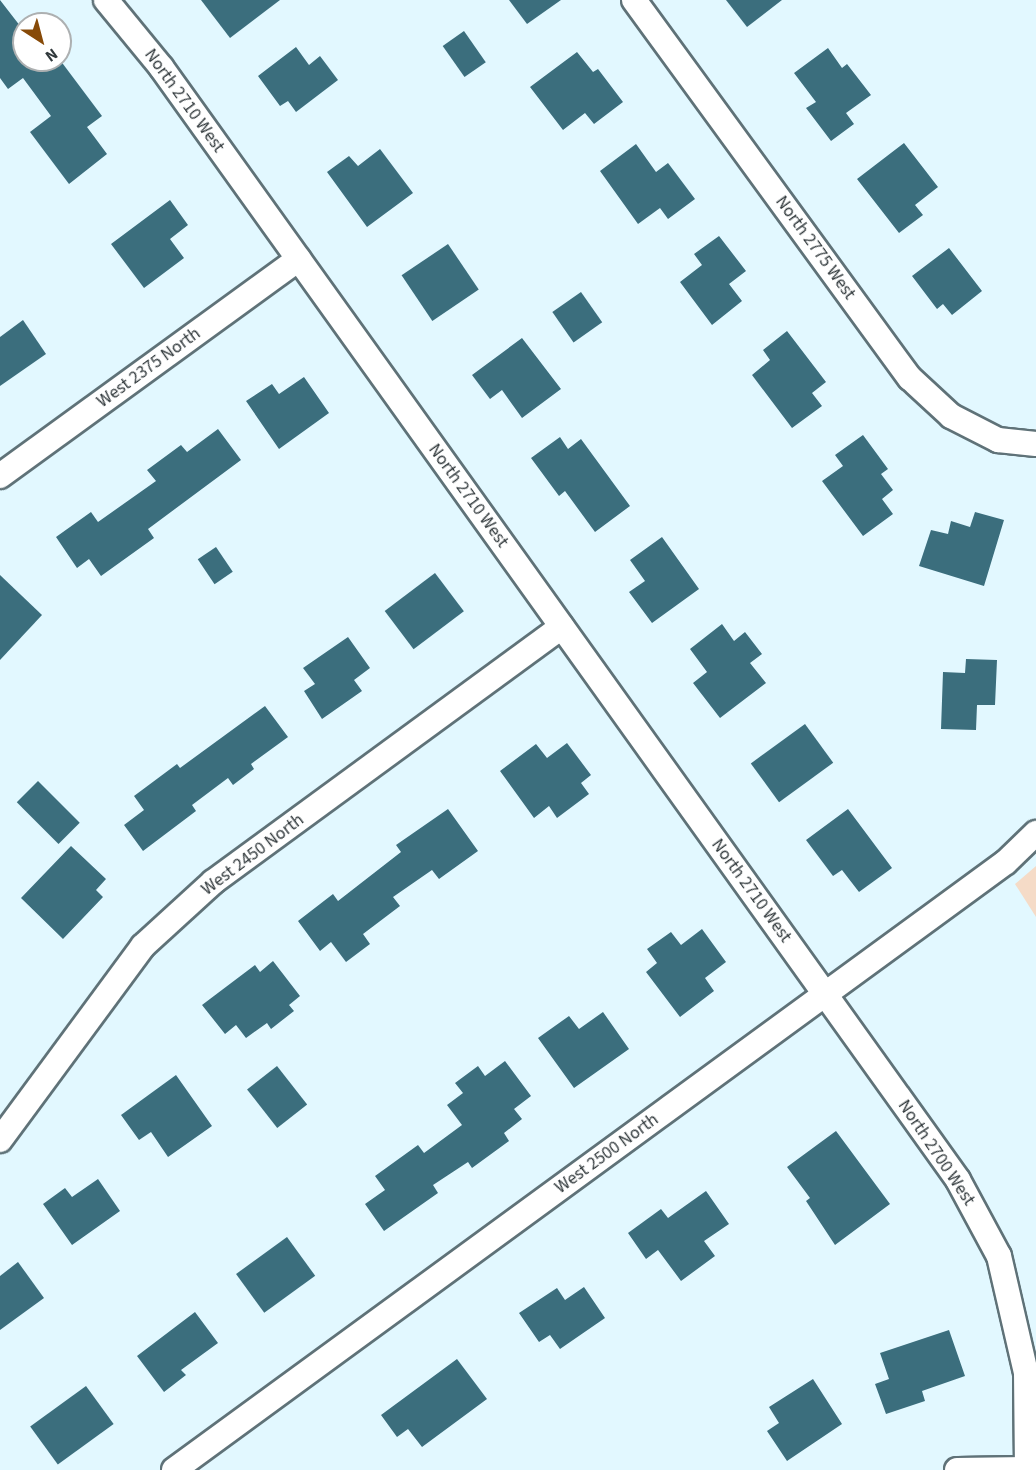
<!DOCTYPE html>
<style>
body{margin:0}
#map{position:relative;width:1036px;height:1470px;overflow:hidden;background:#e2f8ff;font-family:"Source Sans 3",sans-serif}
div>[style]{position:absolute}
.green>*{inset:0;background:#f5dbc7}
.building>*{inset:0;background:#3b6e7d;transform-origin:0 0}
.roads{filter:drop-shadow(2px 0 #5f7278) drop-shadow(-2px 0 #5f7278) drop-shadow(0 2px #5f7278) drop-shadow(0 -2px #5f7278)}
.street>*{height:24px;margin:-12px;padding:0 12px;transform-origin:12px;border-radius:12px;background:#fff}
span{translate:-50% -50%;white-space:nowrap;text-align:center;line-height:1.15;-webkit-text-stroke:6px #fff;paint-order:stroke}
.street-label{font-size:18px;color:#31393c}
.north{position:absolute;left:12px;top:12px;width:60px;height:60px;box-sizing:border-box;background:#fff;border:2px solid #adb0b1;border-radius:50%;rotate:144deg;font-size:16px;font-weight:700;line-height:24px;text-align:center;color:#31393c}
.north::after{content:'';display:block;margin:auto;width:21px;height:27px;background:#874a08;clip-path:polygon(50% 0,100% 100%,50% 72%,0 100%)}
</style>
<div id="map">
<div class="green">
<div style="clip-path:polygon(1036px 866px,1036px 917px,1015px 884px)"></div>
</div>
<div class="building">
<div style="clip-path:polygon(0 0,24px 31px,24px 60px,60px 60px,102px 116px,87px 127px,107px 154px,69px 184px,30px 132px,51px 116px,23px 78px,8px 89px,0 78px)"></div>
<div style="clip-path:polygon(201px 0,280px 0,230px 38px)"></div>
<div style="clip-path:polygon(509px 0,561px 0,527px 24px)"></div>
<div style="clip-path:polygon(726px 0,782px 0,747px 27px)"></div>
<div style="left:464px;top:31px;width:38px;height:26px;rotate:55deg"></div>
<div style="clip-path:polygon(296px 47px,309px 65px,320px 56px,338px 80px,296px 112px,288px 101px,280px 106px,258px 76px)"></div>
<div style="clip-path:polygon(828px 48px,842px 68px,847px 64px,871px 95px,846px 113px,854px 124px,831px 141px,806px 108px,816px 102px,794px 73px)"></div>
<div style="clip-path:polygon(577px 52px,593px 72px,598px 69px,623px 102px,594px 124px,585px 113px,563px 130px,530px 87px)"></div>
<div style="clip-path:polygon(904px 143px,938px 187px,915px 205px,923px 215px,899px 233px,857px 179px)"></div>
<div style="clip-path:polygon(636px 144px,656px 172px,668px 163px,695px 199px,668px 219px,660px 208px,638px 224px,600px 171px)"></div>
<div style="clip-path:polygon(380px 149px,413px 193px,367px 227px,327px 172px,349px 156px,358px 166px)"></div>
<div style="clip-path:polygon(170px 200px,188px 225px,170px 239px,184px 258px,144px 288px,111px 244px)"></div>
<div style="clip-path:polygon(719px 236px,746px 271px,729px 284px,742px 301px,712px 325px,680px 282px,702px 265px,694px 254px)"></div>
<div style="left:448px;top:244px;width:55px;height:56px;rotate:56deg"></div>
<div style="clip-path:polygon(949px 248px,982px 291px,952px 315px,943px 304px,937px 309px,912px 276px)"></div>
<div style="left:581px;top:292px;width:37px;height:35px;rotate:55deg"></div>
<div style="clip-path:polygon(23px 320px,46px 354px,0 386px,0 337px)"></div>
<div style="clip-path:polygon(787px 331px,826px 382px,812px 393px,822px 406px,792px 428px,752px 375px,770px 360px,763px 350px)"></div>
<div style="clip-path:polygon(522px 338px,561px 389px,522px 418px,502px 390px,490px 399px,472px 375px)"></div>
<div style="clip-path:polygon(304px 377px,329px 413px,279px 449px,246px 401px,272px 384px,279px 394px)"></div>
<div style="clip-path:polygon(218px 429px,241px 460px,148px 529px,154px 538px,101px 576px,89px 559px,77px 568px,56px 537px,91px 512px,98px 522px,156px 481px,147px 470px,181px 445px,187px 452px)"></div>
<div style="clip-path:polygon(863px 435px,888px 469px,881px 474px,893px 490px,882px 499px,893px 514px,863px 536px,822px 481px,843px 466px,835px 455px)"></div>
<div style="clip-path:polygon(560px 437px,568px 449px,581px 439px,630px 506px,595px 532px,565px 491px,559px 496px,531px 458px)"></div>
<div style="clip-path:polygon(975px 512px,1004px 520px,984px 586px,919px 566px,931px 530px,948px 534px,951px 521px,970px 527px)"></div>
<div style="clip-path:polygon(662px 537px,699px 589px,652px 623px,629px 592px,645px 581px,630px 560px)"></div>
<div style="left:216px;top:547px;width:30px;height:22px;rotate:56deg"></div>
<div style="left:435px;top:573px;width:48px;height:63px;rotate:53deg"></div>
<div style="clip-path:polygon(0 575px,42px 615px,0 660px)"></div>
<div style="clip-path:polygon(722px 624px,734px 641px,745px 632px,762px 654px,750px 663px,766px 683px,720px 718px,693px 683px,707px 672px,690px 649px)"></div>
<div style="clip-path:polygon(348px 637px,370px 668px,354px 680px,362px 691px,322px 719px,304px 691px,315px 684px,303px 668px)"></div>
<div style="clip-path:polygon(966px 659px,997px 660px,995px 705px,977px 705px,976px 730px,941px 729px,943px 672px,965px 673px)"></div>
<div style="clip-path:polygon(265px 706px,288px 737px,251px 764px,254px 769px,233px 785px,228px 778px,192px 805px,196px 811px,143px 851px,124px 825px,144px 810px,134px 796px,177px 764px,180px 768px)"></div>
<div style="left:805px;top:724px;width:48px;height:67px;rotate:54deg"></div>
<div style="clip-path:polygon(567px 743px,591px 775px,581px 783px,589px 794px,557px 818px,549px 806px,534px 818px,500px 771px,536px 744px,547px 758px)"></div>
<div style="left:38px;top:781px;width:59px;height:30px;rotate:45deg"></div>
<div style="clip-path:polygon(448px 809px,478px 851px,439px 879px,432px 870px,393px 897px,400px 906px,363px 934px,370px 944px,346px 962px,331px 942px,320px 951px,298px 921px,333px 894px,338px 901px,401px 852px,396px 845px)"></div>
<div style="clip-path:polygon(848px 809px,892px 868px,859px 892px,842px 870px,833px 876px,806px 840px)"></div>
<div style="clip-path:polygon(71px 846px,106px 879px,96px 890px,103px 897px,63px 939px,21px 898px)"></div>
<div style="clip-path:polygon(702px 929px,726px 962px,705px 978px,714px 991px,680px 1017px,646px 972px,657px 963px,647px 949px,671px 932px,681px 945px)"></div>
<div style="clip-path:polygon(273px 961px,300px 996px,289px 1005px,294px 1011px,271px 1029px,267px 1023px,246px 1038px,236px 1025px,225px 1034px,202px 1005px,255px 965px,260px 972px)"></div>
<div style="clip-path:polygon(603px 1012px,629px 1049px,574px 1088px,538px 1038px,569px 1016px,579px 1029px)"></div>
<div style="clip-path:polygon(505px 1061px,531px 1096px,514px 1109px,522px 1119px,504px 1133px,509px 1141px,472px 1168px,468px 1162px,433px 1185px,438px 1193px,384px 1231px,365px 1204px,385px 1190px,375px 1176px,418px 1145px,424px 1153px,462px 1125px,447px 1105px,463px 1093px,455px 1083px,478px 1066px,485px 1076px)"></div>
<div style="left:277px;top:1066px;width:49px;height:38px;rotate:52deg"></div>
<div style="clip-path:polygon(176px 1075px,212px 1126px,168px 1157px,151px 1132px,139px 1140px,121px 1115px)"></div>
<div style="clip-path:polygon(836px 1131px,890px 1204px,835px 1245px,806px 1201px,810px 1198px,787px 1167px)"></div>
<div style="clip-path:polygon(98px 1179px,120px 1211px,72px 1245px,43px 1204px,65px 1188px,72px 1197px)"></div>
<div style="clip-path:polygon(706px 1191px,729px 1224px,704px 1241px,715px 1256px,681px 1281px,658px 1250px,646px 1259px,628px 1233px,661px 1209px,668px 1218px)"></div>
<div style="left:287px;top:1237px;width:48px;height:63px;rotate:54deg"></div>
<div style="clip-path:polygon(18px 1262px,44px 1298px,0 1330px,0 1276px)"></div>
<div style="clip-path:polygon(584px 1287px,605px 1318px,560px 1349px,550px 1335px,539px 1342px,519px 1313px,557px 1288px,565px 1300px)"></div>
<div style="clip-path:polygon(195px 1312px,218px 1343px,181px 1370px,186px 1375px,164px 1392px,137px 1356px)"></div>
<div style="clip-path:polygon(949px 1330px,965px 1376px,922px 1391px,925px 1401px,886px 1414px,875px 1384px,889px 1379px,880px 1353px)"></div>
<div style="clip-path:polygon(457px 1359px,487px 1399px,422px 1447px,408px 1429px,397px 1437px,381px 1415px)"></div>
<div style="clip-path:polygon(813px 1379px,842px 1424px,787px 1461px,767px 1431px,779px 1423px,769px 1407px)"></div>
<div style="left:86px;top:1386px;width:47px;height:69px;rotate:54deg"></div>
</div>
<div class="roads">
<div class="street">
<div style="left:106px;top:0;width:87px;rotate:50.6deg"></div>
<div style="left:161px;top:67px;width:1369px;rotate:54.39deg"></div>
<div style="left:958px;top:1180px;width:86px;rotate:61.7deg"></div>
<div style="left:999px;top:1256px;width:120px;rotate:77deg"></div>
<div style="left:1026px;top:1373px;width:97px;rotate:89.4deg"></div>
<div style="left:634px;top:0;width:468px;rotate:53.9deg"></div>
<div style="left:910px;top:378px;width:56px;rotate:42.8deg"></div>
<div style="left:951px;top:416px;width:53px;rotate:27.1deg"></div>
<div style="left:998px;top:440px;width:38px;rotate:6deg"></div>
<div style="left:0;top:476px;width:369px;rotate:-36deg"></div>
<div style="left:0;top:1140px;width:241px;rotate:-53.6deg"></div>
<div style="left:143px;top:946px;width:95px;rotate:-42.4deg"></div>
<div style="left:213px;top:882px;width:432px;rotate:-36.2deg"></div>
<div style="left:174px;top:1470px;width:1030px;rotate:-36.16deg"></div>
<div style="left:1006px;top:862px;width:42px;rotate:-44deg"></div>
<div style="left:957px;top:1470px;width:70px;rotate:-0.8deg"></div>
</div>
</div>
<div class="street-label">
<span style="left:184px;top:101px;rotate:54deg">North 2710 West</span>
<span style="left:815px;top:248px;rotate:54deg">North 2775 West</span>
<span style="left:149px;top:368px;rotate:-36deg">West 2375 North</span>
<span style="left:468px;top:496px;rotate:54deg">North 2710 West</span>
<span style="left:253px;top:855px;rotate:-37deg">West 2450 North</span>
<span style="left:751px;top:891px;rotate:54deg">North 2710 West</span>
<span style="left:936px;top:1153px;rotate:56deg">North 2700 West</span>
<span style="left:607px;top:1154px;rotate:-36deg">West 2500 North</span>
</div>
<div class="north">N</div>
</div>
